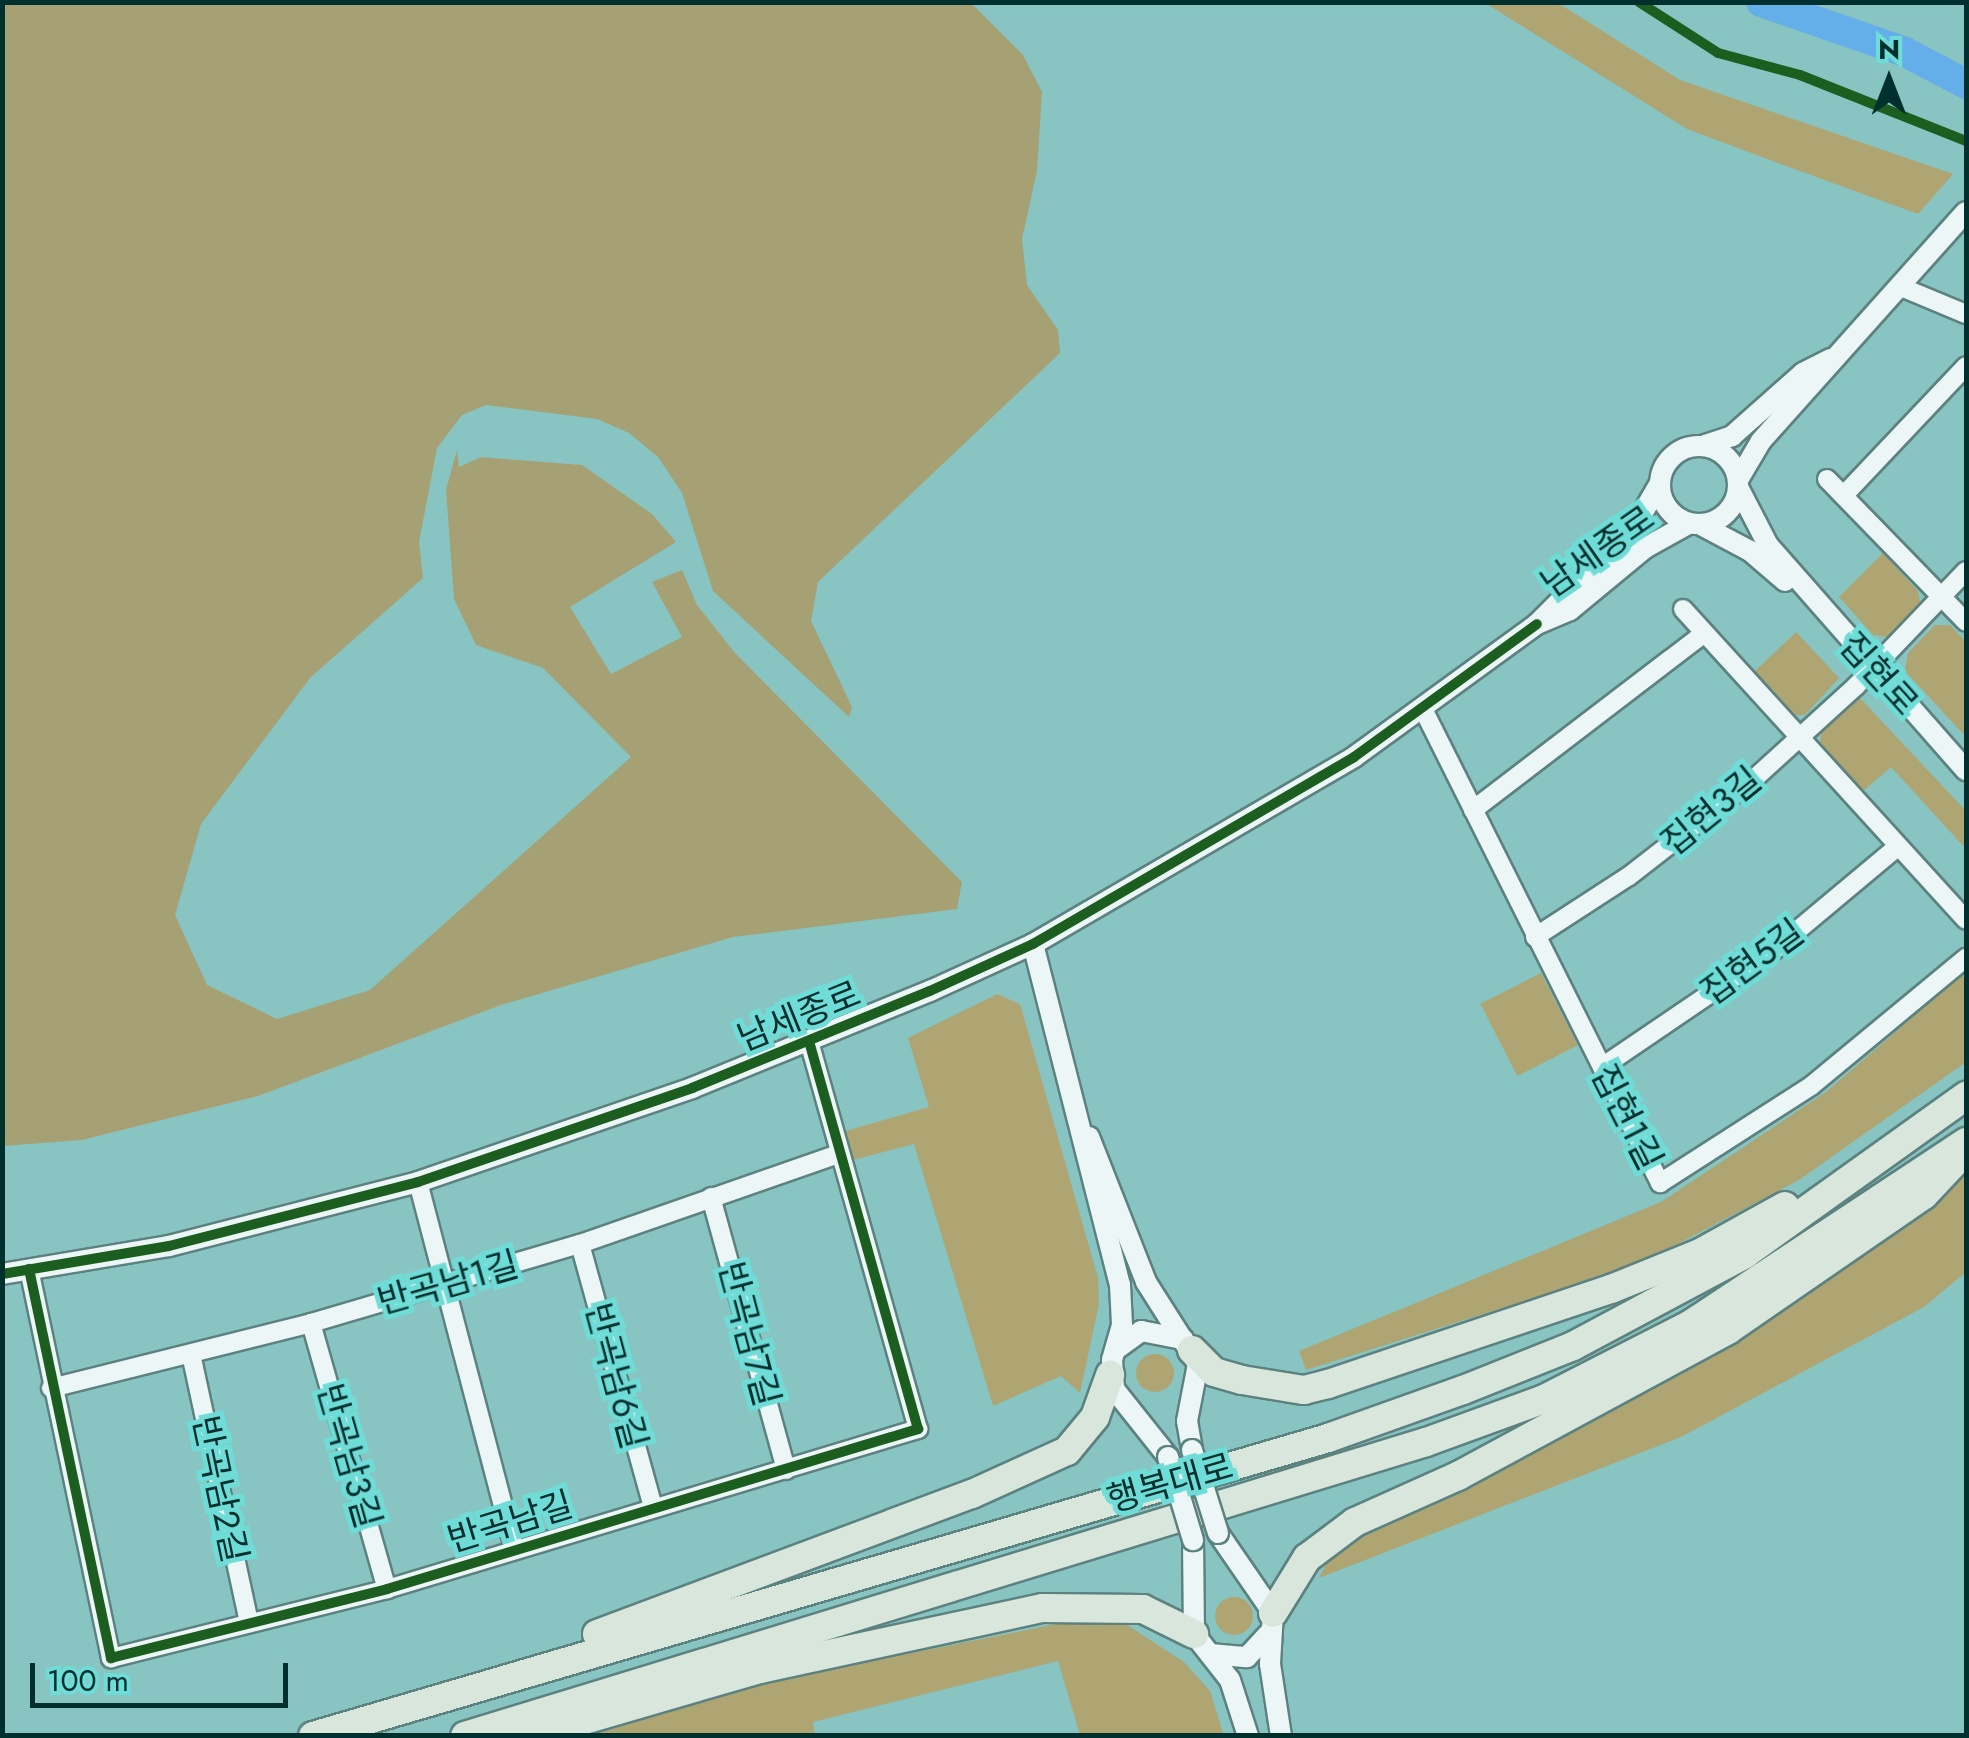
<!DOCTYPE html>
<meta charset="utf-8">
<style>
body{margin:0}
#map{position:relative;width:1969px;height:1738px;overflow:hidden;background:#88c4c1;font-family:Jost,"Noto Sans KR",sans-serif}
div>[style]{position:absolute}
.green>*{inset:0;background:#aea572;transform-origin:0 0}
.round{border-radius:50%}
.forest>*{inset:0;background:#a6a174}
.river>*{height:30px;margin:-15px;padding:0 15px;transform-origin:15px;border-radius:15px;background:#64aee9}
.roads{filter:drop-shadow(2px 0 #5c8280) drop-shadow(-2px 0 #5c8280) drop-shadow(0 2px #5c8280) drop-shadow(0 -2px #5c8280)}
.minor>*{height:18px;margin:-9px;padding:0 9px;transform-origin:9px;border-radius:9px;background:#edf6f6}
.tertiary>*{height:20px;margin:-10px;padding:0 10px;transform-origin:10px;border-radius:10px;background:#edf6f6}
.tertiary>.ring{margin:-10px;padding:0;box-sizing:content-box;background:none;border:20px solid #edf6f6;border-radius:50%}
.trunk>*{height:28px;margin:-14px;padding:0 14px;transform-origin:14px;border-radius:14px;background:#d9e6dc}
.bridges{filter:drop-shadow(2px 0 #5c8280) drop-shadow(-2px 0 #5c8280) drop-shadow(0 2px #5c8280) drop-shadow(0 -2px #5c8280)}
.tertiary-bridge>*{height:20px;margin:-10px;padding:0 10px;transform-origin:10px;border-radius:10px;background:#edf6f6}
.cycleway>*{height:10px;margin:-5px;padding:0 5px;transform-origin:5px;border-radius:5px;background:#1b5e20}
span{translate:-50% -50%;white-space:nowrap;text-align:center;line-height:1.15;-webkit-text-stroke:10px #70dcd7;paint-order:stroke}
.street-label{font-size:35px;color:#00302e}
.frame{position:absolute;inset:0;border:5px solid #00302e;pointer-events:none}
.north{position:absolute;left:1839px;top:30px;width:100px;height:100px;-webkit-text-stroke:8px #70dcd7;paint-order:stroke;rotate:0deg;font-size:28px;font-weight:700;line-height:40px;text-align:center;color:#00302e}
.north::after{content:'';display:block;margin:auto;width:35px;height:45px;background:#00302e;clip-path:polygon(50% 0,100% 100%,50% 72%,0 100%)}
.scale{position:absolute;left:30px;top:1663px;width:258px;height:45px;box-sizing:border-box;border:5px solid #00302e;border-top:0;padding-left:12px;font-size:30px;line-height:35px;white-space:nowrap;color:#00302e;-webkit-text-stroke:8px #70dcd7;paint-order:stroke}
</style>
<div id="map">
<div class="green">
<div style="clip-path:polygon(1485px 3px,1558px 3px,1680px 80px,1953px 174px,1918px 214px,1789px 167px,1687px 129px)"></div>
<div style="clip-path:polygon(1883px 553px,1918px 591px,1921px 607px,1887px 637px,1873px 635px,1839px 597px)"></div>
<div style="clip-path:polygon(1935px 625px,1950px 625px,1966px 642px,1966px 737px,1905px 671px,1908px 653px)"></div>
<div style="clip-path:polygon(1796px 632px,1839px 678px,1805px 715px,1791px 715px,1752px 674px)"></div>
<div style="clip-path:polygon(1860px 698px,1966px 811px,1966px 849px,1891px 767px,1862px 792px,1820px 747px,1821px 732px)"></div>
<div style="clip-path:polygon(1966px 971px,1966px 1062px,1799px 1180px,1638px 1265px,1306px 1370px,1299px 1351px,1661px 1202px,1826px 1092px)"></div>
<div style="left:1541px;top:973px;width:81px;height:68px;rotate:63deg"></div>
<div style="clip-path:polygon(997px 994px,1020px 1004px,1098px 1278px,1099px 1304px,1080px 1393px,1061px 1376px,993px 1406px,914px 1144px,853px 1160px,846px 1131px,929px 1107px,908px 1038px)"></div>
<div style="clip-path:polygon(1966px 1175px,1966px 1272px,1924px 1307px,1681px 1437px,1319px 1578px,1326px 1564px,1371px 1526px,1751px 1324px)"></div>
<div class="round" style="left:1136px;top:1354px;width:38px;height:38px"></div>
<div class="round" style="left:1215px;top:1597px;width:38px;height:38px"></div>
<div style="clip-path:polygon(1096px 1616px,1124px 1623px,1184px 1662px,1210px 1691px,1224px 1736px,1080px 1735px,1058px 1661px,813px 1722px,815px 1735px,583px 1736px,747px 1686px)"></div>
</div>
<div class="forest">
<div style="clip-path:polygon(3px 2px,971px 3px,1023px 55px,1042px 92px,1037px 171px,1022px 239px,1027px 285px,1058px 330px,1060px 353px,818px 582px,811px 621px,852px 707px,849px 717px,713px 591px,682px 493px,658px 457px,629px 433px,597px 419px,486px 405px,462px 415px,437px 448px,419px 542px,423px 578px,310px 678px,201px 824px,175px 915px,207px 985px,277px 1019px,370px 990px,631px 757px,543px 668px,476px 645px,454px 599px,446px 490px,457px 450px,459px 467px,481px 457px,582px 465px,652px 514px,676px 542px,570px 607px,611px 674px,682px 637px,652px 582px,682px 570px,697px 605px,735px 653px,962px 882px,957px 909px,733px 937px,501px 1005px,258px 1096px,82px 1140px,3px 1146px)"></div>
</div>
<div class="river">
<div style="left:1761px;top:2px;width:152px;rotate:19.1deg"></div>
<div style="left:1905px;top:52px;width:69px;rotate:27.7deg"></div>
</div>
<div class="roads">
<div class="minor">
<div style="left:1901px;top:287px;width:70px;rotate:22.6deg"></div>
<div style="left:1827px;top:479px;width:199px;rotate:45.8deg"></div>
<div style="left:1845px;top:494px;width:176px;rotate:-46.6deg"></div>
<div style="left:1683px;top:609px;width:420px;rotate:47.7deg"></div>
<div style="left:1424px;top:711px;width:528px;rotate:63.43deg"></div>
<div style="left:1660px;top:1183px;width:179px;rotate:-32.7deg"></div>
<div style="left:1811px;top:1086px;width:201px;rotate:-39.6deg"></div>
<div style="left:1473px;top:810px;width:290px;rotate:-37.4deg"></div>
<div style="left:1535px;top:937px;width:112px;rotate:-33deg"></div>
<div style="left:1629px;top:876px;width:161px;rotate:-37.9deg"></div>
<div style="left:1756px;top:777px;width:135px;rotate:-42.3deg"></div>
<div style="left:1856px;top:686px;width:159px;rotate:-46.3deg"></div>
<div style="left:1602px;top:1067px;width:208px;rotate:-34.2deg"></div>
<div style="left:1774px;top:950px;width:159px;rotate:-39.9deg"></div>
<div style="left:418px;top:1182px;width:378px;rotate:75.3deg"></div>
<div style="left:711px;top:1197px;width:283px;rotate:74.6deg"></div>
<div style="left:580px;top:1244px;width:274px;rotate:74.5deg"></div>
<div style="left:29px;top:1269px;width:398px;rotate:78.1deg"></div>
<div style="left:111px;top:1658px;width:284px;rotate:-14deg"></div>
<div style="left:387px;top:1589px;width:555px;rotate:-16.77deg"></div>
<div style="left:918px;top:1429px;width:402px;rotate:-105.7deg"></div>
<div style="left:311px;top:1323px;width:277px;rotate:74.1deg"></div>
<div style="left:191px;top:1354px;width:275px;rotate:77.8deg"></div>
<div style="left:51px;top:1388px;width:268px;rotate:-14deg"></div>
<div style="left:311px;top:1323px;width:280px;rotate:-16.4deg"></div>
<div style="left:580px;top:1244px;width:273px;rotate:-19.2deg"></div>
</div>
<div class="tertiary">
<div style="left:1702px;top:446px;width:32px;rotate:-18deg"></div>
<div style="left:1732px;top:436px;width:95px;rotate:-41.6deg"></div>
<div style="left:1803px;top:373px;width:31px;rotate:-27deg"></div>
<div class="ring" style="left:1660px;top:446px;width:58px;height:58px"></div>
<div style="left:1738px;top:480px;width:45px;rotate:-59.5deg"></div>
<div style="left:1761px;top:441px;width:307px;rotate:-48.2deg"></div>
<div style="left:1660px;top:483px;width:50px;rotate:120.2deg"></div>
<div style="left:1635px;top:526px;width:139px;rotate:135deg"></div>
<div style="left:1537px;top:624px;width:36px;rotate:-23deg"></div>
<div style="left:1570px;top:610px;width:97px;rotate:-39.6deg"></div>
<div style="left:1645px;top:548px;width:51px;rotate:-29.1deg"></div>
<div style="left:1738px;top:487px;width:65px;rotate:62.7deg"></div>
<div style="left:1768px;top:545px;width:300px;rotate:48.7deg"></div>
<div style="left:1699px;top:524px;width:58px;rotate:27.9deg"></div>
<div style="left:1750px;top:551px;width:46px;rotate:40.6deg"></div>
<div style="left:1033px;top:944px;width:352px;rotate:75.7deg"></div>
<div style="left:1120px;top:1285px;width:40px;rotate:87.1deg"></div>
<div style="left:1122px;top:1325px;width:36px;rotate:106deg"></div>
<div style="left:1112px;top:1360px;width:29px;rotate:86deg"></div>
<div style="left:1114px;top:1389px;width:87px;rotate:51.5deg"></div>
<div style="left:1089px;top:1137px;width:156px;rotate:68.5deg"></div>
<div style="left:1146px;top:1282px;width:97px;rotate:57.6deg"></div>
<div style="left:1198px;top:1364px;width:58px;rotate:100.9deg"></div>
<div style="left:1187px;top:1421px;width:29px;rotate:80deg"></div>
<div style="left:2px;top:1274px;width:169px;rotate:-9.5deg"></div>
<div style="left:169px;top:1246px;width:257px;rotate:-14.4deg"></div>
<div style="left:418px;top:1182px;width:290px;rotate:-18.9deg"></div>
<div style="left:692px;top:1088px;width:257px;rotate:-22.2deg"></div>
<div style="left:930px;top:991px;width:113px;rotate:-24.5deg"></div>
<div style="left:1033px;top:944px;width:371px;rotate:-30.2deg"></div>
<div style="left:1354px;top:757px;width:226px;rotate:-36deg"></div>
<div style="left:1118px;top:1348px;width:29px;rotate:-36deg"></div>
<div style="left:1141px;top:1331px;width:43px;rotate:10.8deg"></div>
<div style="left:1218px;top:1533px;width:97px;rotate:55.5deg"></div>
<div style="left:1273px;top:1613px;width:51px;rotate:93.4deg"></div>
<div style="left:1270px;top:1664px;width:73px;rotate:81.3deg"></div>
<div style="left:1193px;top:1540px;width:94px;rotate:89.4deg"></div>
<div style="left:1194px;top:1634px;width:58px;rotate:52deg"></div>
<div style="left:1230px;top:1680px;width:59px;rotate:72.2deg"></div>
<div style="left:1210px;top:1654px;width:37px;rotate:5deg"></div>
<div style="left:1247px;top:1657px;width:34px;rotate:-47deg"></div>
</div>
<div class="trunk">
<div style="left:1192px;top:1350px;width:31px;rotate:45deg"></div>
<div style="left:1214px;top:1372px;width:29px;rotate:16deg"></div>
<div style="left:1242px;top:1380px;width:63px;rotate:9.2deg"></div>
<div style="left:1304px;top:1390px;width:25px;rotate:-14deg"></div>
<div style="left:1328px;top:1384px;width:299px;rotate:-18.6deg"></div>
<div style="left:1611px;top:1289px;width:96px;rotate:-22deg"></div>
<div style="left:1700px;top:1253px;width:97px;rotate:-28.9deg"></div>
<div style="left:1273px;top:1613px;width:65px;rotate:-58.3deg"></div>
<div style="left:1307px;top:1558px;width:60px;rotate:-36.9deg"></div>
<div style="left:1355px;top:1522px;width:113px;rotate:-24.1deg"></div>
<div style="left:1458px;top:1476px;width:307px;rotate:-28.4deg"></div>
<div style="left:1728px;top:1330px;width:238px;rotate:-34.6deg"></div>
<div style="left:1924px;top:1195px;width:45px;rotate:-46.8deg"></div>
<div style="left:597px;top:1634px;width:400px;rotate:-20.5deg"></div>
<div style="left:972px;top:1494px;width:104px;rotate:-24.4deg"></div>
<div style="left:1067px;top:1451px;width:44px;rotate:-50.5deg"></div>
<div style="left:1095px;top:1417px;width:45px;rotate:-70.3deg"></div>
<div style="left:313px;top:1736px;width:1058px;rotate:-16.36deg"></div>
<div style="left:1328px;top:1438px;width:143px;rotate:-19.6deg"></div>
<div style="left:1463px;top:1390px;width:118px;rotate:-21.8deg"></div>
<div style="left:1573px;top:1346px;width:195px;rotate:-28.1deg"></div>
<div style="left:1745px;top:1254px;width:272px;rotate:-35.6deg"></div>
<div style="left:465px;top:1736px;width:1005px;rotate:-17.01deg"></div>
<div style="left:1426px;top:1442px;width:126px;rotate:-20deg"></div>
<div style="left:1544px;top:1399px;width:165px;rotate:-27deg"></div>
<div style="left:1691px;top:1324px;width:330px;rotate:-33.5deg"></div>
<div style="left:529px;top:1736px;width:241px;rotate:-16.2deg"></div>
<div style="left:760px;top:1669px;width:289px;rotate:-12.2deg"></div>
<div style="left:1043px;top:1608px;width:100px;rotate:0.6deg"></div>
<div style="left:1143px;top:1609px;width:57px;rotate:26.1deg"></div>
</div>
</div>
<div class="bridges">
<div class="tertiary-bridge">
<div style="left:1192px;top:1450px;width:87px;rotate:72.6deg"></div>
<div style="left:1168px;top:1457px;width:87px;rotate:73.2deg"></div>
</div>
</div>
<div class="cycleway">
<div style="left:1639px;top:2px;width:94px;rotate:32.8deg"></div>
<div style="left:1718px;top:53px;width:85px;rotate:15deg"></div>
<div style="left:1800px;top:75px;width:179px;rotate:21.7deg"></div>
<div style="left:29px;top:1269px;width:398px;rotate:78.1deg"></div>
<div style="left:111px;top:1658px;width:284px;rotate:-14deg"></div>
<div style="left:387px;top:1589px;width:555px;rotate:-16.77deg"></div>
<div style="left:918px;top:1429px;width:402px;rotate:-105.7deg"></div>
<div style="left:2px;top:1274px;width:169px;rotate:-9.5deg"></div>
<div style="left:169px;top:1246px;width:257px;rotate:-14.4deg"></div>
<div style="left:418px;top:1182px;width:290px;rotate:-18.9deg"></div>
<div style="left:692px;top:1088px;width:257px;rotate:-22.2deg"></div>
<div style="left:930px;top:991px;width:113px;rotate:-24.5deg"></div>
<div style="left:1033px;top:944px;width:371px;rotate:-30.2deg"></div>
<div style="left:1354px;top:757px;width:226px;rotate:-36deg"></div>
</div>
<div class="street-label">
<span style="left:1598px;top:551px;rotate:-35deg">남세종로</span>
<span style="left:1879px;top:674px;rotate:48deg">집현로</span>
<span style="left:1711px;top:811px;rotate:-39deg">집현3길</span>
<span style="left:1752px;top:962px;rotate:-36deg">집현5길</span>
<span style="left:799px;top:1016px;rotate:-22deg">남세종로</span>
<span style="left:1627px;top:1117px;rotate:63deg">집현1길</span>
<span style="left:448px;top:1283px;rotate:-16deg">반곡남1길</span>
<span style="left:749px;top:1334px;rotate:75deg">반곡남7길</span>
<span style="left:616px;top:1376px;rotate:75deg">반곡남6길</span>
<span style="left:349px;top:1456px;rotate:74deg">반곡남3길</span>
<span style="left:1170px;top:1483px;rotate:-16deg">행복대로</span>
<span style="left:220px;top:1489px;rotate:78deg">반곡남2길</span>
<span style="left:510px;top:1522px;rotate:-17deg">반곡남길</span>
</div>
<div class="frame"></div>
<div class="north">N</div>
<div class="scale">100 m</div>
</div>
